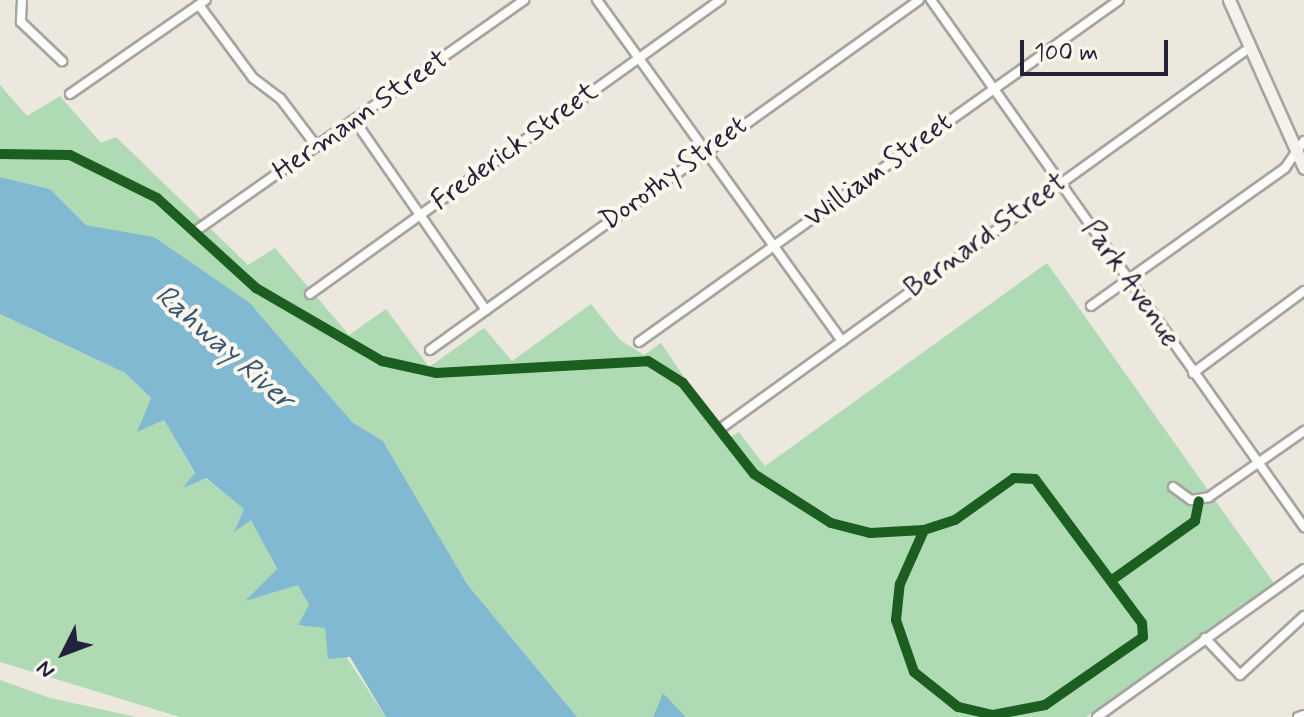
<!DOCTYPE html>
<style>
body{margin:0}
#map{position:relative;width:1304px;height:717px;overflow:hidden;background:#ede8dd;font-family:Mynerve,sans-serif}
div>[style]{position:absolute}
.green>*{inset:0;background:#afdbb4}
.water>*{inset:0;background:#81b9d2}
.roads{filter:drop-shadow(2px 0 #a7a4a0) drop-shadow(-2px 0 #a7a4a0) drop-shadow(0 2px #a7a4a0) drop-shadow(0 -2px #a7a4a0)}
.minor>*{height:8px;margin:-4px;padding:0 4px;transform-origin:4px;border-radius:4px;background:#fcfcfa}
.secondary>*{height:11px;margin:-5.5px;padding:0 5.5px;transform-origin:5.5px;border-radius:5.5px;background:#f5f1eb}
.cycleway>*{height:10px;margin:-5px;padding:0 5px;transform-origin:5px;border-radius:5px;background:#1b5e20}
span{translate:-50% -50%;white-space:nowrap;text-align:center;line-height:1.15;-webkit-text-stroke:8px #fbf7ec;paint-order:stroke}
.street-label{font-size:28px;color:#22223b}
.water-label{font-size:30px;color:#365676;font-style:italic}
.north{position:absolute;left:24px;top:613px;width:80px;height:80px;-webkit-text-stroke:6px #fbf7ec;paint-order:stroke;rotate:228deg;font-size:22px;font-weight:700;line-height:32px;text-align:center;color:#22223b}
.north::after{content:'';display:block;margin:auto;width:28px;height:36px;background:#22223b;clip-path:polygon(50% 0,100% 100%,50% 72%,0 100%)}
.scale{position:absolute;left:1020px;top:40px;width:148px;height:36px;box-sizing:border-box;border:4px solid #22223b;border-top:0;padding-left:10px;font-size:24px;line-height:28px;white-space:nowrap;color:#22223b;-webkit-text-stroke:6px #fbf7ec;paint-order:stroke}
</style>
<div id="map">
<div class="green">
<div style="clip-path:polygon(0 85px,27px 116px,60px 96px,101px 143px,116px 137px,248px 265px,275px 248px,349px 335px,386px 309px,429px 367px,484px 328px,512px 361px,591px 304px,620px 340px,644px 355px,661px 343px,726px 439px,739px 432px,765px 466px,1047px 263px,1276px 586px,1086px 717px,686px 717px,663px 693px,653px 717px,577px 717px,467px 584px,383px 441px,352px 422px,250px 303px,154px 238px,86px 225px,50px 189px,0 177px)"></div>
<div style="clip-path:polygon(0 314px,125px 373px,151px 398px,138px 431px,164px 420px,195px 474px,185px 486px,205px 478px,245px 509px,235px 530px,251px 519px,277px 570px,247px 599px,298px 584px,386px 717px,180px 717px,0 662px)"></div>
<div style="clip-path:polygon(0 680px,50px 698px,136px 717px,0 717px)"></div>
</div>
<div class="water">
<div style="clip-path:polygon(0 177px,50px 189px,86px 225px,154px 237px,250px 303px,352px 422px,383px 441px,467px 584px,577px 717px,386px 717px,350px 657px,328px 659px,325px 628px,298px 625px,309px 605px,298px 585px,245px 601px,277px 569px,251px 520px,234px 532px,244px 509px,206px 478px,183px 488px,195px 473px,164px 420px,137px 432px,151px 398px,125px 373px,0 314px)"></div>
<div style="clip-path:polygon(663px 693px,686px 717px,653px 717px)"></div>
</div>
<div class="roads">
<div class="minor">
<div style="left:22px;top:0;width:22px;rotate:93deg"></div>
<div style="left:21px;top:22px;width:57px;rotate:43.6deg"></div>
<div style="left:597px;top:0;width:420px;rotate:54.3deg"></div>
<div style="left:931px;top:0;width:646px;rotate:54.71deg"></div>
<div style="left:199px;top:5px;width:91px;rotate:53.5deg"></div>
<div style="left:253px;top:78px;width:34px;rotate:37deg"></div>
<div style="left:280px;top:98px;width:61px;rotate:52.9deg"></div>
<div style="left:70px;top:94px;width:165px;rotate:-34.7deg"></div>
<div style="left:355px;top:121px;width:230px;rotate:55.3deg"></div>
<div style="left:197px;top:230px;width:400px;rotate:-35.1deg"></div>
<div style="left:310px;top:294px;width:505px;rotate:-35.64deg"></div>
<div style="left:1091px;top:306px;width:238px;rotate:-35.4deg"></div>
<div style="left:1285px;top:168px;width:33px;rotate:-55deg"></div>
<div style="left:639px;top:342px;width:589px;rotate:-35.47deg"></div>
<div style="left:430px;top:350px;width:601px;rotate:-35.59deg"></div>
<div style="left:1193px;top:373px;width:138px;rotate:-36.5deg"></div>
<div style="left:724px;top:426px;width:647px;rotate:-35.75deg"></div>
<div style="left:1173px;top:487px;width:22px;rotate:36deg"></div>
<div style="left:1191px;top:500px;width:18px;rotate:-9deg"></div>
<div style="left:1209px;top:497px;width:116px;rotate:-34.8deg"></div>
<div style="left:1205px;top:638px;width:51px;rotate:46.6deg"></div>
<div style="left:1240px;top:675px;width:87px;rotate:-42.7deg"></div>
<div style="left:1097px;top:717px;width:254px;rotate:-35.6deg"></div>
<div style="left:1298px;top:717px;width:6px;rotate:-18deg"></div>
</div>
<div class="secondary">
<div style="left:1229px;top:0;width:184px;rotate:65.9deg"></div>
</div>
</div>
<div class="cycleway">
<div style="left:0;top:154px;width:70px;rotate:0.8deg"></div>
<div style="left:70px;top:155px;width:97px;rotate:26.3deg"></div>
<div style="left:157px;top:198px;width:134px;rotate:42.3deg"></div>
<div style="left:256px;top:288px;width:146px;rotate:30.1deg"></div>
<div style="left:382px;top:361px;width:55px;rotate:12.5deg"></div>
<div style="left:436px;top:373px;width:212px;rotate:-3.2deg"></div>
<div style="left:648px;top:361px;width:41px;rotate:32.2deg"></div>
<div style="left:683px;top:383px;width:115px;rotate:52deg"></div>
<div style="left:754px;top:474px;width:91px;rotate:32.5deg"></div>
<div style="left:831px;top:523px;width:40px;rotate:14.4deg"></div>
<div style="left:870px;top:533px;width:54px;rotate:-3.2deg"></div>
<div style="left:924px;top:530px;width:33px;rotate:-18deg"></div>
<div style="left:955px;top:520px;width:72px;rotate:-35.4deg"></div>
<div style="left:1014px;top:478px;width:21px;rotate:3deg"></div>
<div style="left:1035px;top:479px;width:179px;rotate:53.4deg"></div>
<div style="left:1142px;top:623px;width:14px;rotate:86deg"></div>
<div style="left:1143px;top:637px;width:119px;rotate:145.2deg"></div>
<div style="left:1045px;top:705px;width:53px;rotate:169.1deg"></div>
<div style="left:993px;top:715px;width:36px;rotate:-167deg"></div>
<div style="left:958px;top:707px;width:56px;rotate:-141.5deg"></div>
<div style="left:914px;top:672px;width:55px;rotate:-109.1deg"></div>
<div style="left:896px;top:620px;width:36px;rotate:-84deg"></div>
<div style="left:900px;top:584px;width:59px;rotate:-66deg"></div>
<div style="left:1112px;top:580px;width:102px;rotate:-35.4deg"></div>
<div style="left:1195px;top:521px;width:20px;rotate:-79deg"></div>
</div>
<div class="street-label">
<span style="left:361px;top:116px;rotate:-35deg">Hermann Street</span>
<span style="left:515px;top:147px;rotate:-36deg">Frederick Street</span>
<span style="left:879px;top:171px;rotate:-36deg">William Street</span>
<span style="left:674px;top:174px;rotate:-36deg">Dorothy Street</span>
<span style="left:986px;top:236px;rotate:-36deg">Bernard Street</span>
<span style="left:1130px;top:284px;rotate:55deg">Park Avenue</span>
</div>
<div class="water-label">
<span style="left:224px;top:348px;rotate:41deg">Rahway River</span>
</div>
<div class="north">N</div>
<div class="scale">100 m</div>
</div>
